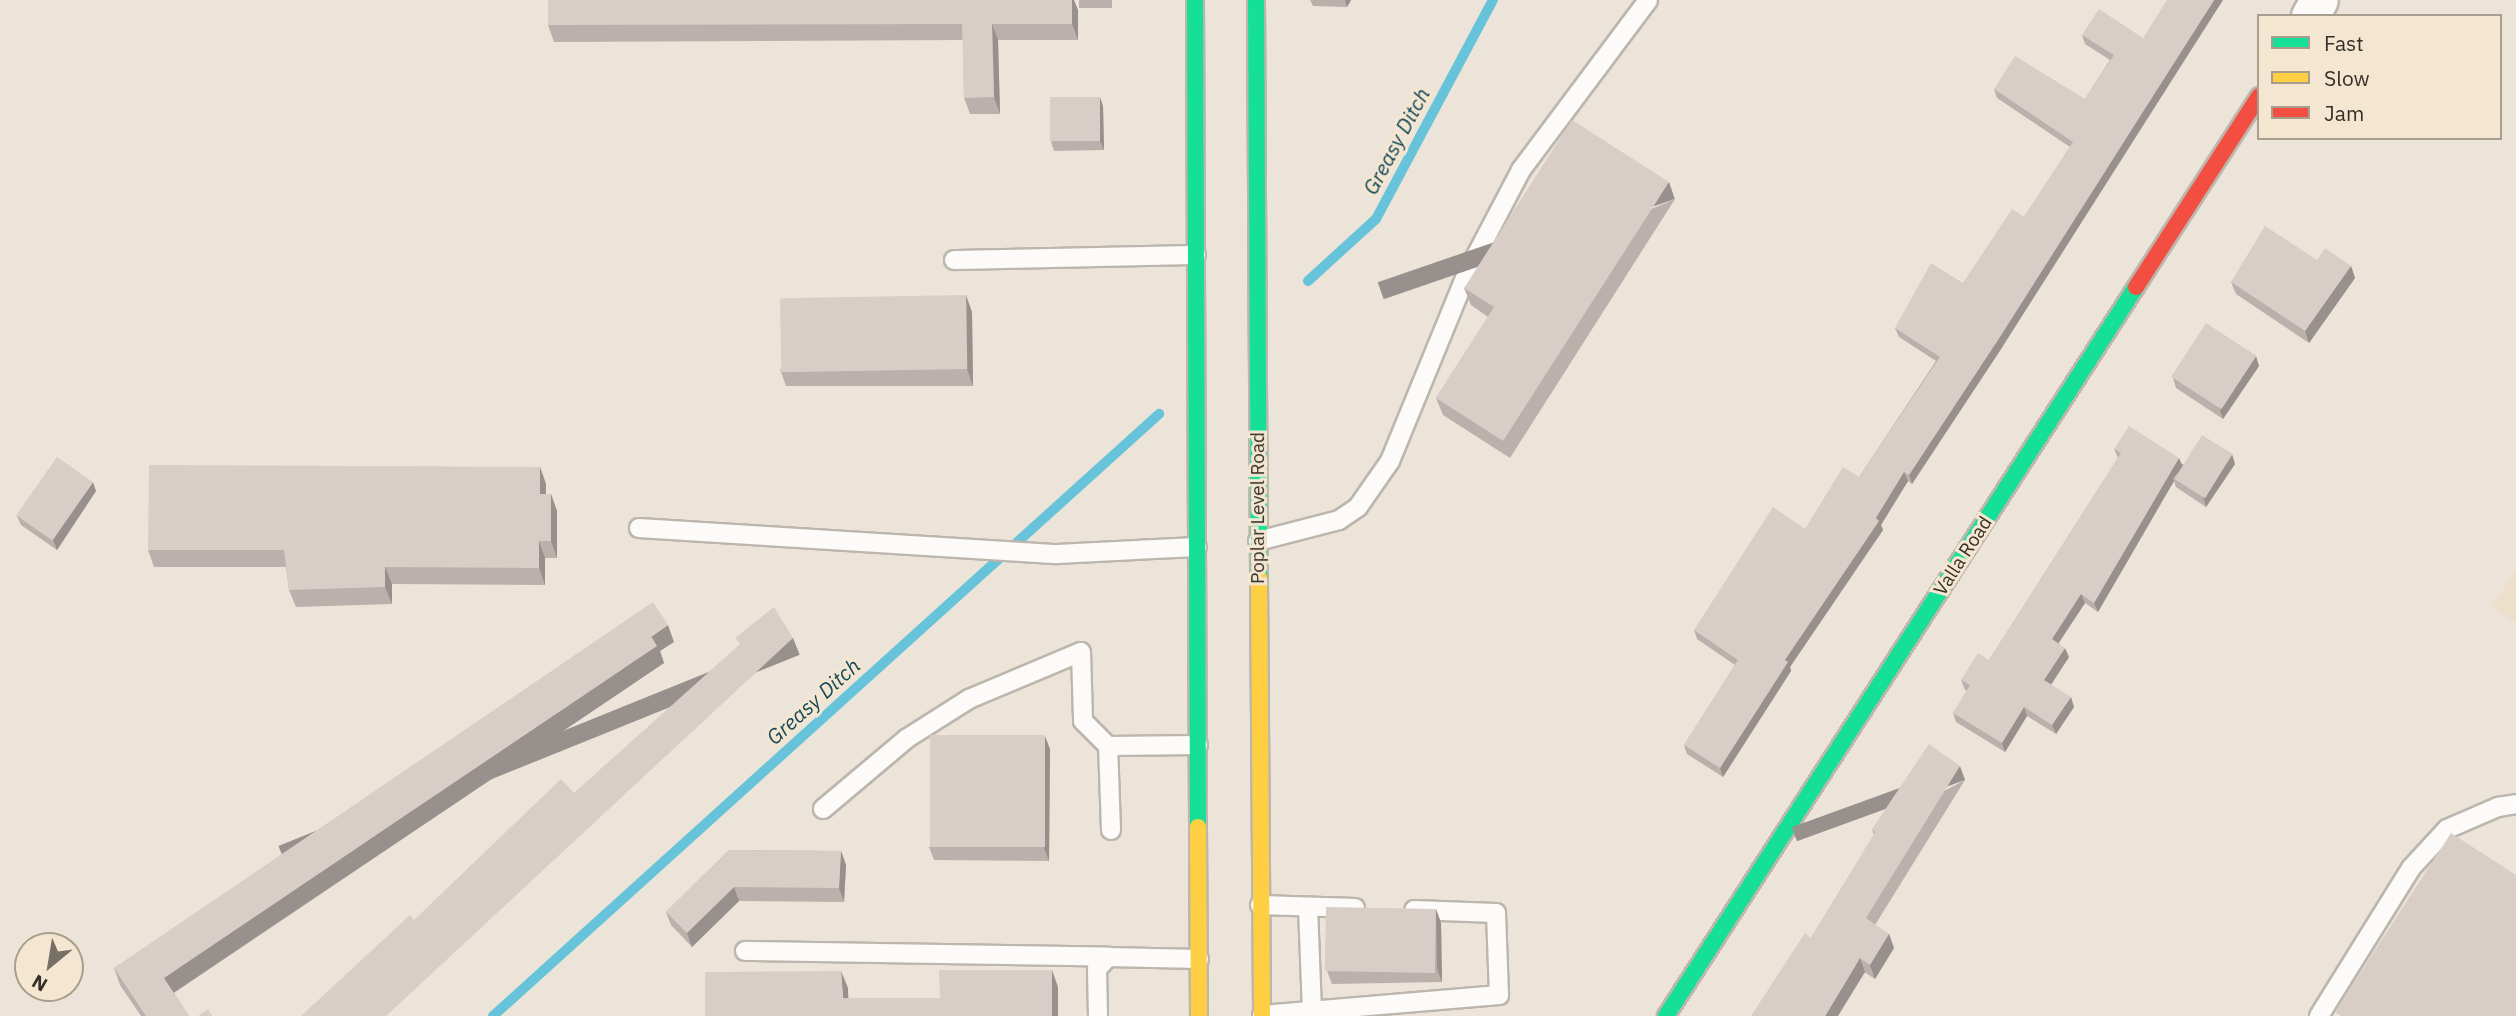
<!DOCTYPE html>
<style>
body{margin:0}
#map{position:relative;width:2516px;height:1016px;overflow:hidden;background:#ece4d8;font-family:"IBM Plex Sans",sans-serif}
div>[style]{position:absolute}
.built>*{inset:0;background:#ede0cb}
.stream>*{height:10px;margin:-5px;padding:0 5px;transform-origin:5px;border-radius:5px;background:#66c3d9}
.roads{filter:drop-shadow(2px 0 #bcb6ad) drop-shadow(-2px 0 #bcb6ad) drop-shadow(0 2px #bcb6ad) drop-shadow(0 -2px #bcb6ad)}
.lane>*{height:18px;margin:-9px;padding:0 9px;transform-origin:9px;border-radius:9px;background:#fcfbf9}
.street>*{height:37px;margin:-18.5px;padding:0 18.5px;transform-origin:18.5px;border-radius:18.5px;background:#fcfbf9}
.fast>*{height:16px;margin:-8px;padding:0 8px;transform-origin:8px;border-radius:8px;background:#16e098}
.slow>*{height:16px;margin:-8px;padding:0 8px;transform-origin:8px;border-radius:8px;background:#ffcf43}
.jam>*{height:16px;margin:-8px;padding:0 8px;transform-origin:8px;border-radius:8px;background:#f24e42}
.wall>*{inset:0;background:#bbb0ac;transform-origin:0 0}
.shaded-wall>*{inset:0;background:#98908c;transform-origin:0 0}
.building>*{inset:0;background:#d9cdc8;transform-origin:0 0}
span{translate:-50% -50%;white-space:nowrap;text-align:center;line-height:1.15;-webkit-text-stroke:6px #f4e6d0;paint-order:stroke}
.street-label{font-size:19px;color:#363128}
.water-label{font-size:21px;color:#144b5a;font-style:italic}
.legend{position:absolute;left:2257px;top:14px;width:245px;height:126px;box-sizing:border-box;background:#f4e6d0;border:2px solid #a89e8d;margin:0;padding:9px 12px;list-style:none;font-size:21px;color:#363128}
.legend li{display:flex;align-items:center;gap:14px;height:35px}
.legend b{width:35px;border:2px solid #a89e8d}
.north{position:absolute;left:14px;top:932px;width:70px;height:70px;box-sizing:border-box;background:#f4e6d0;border:2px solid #a89e8d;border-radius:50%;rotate:210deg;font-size:19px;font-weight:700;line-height:28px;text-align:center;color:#363128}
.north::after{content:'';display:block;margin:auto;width:24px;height:32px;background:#767066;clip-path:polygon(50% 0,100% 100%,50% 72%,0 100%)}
</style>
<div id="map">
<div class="built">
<div style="clip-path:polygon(2516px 569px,2516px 623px,2491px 607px)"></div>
</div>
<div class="stream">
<div style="left:1308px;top:281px;width:92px;rotate:-42.4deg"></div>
<div style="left:1376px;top:219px;width:248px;rotate:-61.9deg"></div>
<div style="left:493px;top:1016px;width:898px;rotate:-42.11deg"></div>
</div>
<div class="roads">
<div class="lane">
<div style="left:954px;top:260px;width:242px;rotate:-1.2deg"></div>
<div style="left:639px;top:528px;width:419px;rotate:3.6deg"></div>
<div style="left:1057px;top:554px;width:140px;rotate:-2.9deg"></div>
<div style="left:1258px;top:541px;width:84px;rotate:-14.5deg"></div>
<div style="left:1339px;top:520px;width:23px;rotate:-34deg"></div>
<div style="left:1358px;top:507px;width:56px;rotate:-55.2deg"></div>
<div style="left:1390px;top:461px;width:205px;rotate:-67.7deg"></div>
<div style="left:1468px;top:271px;width:114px;rotate:-62.3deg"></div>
<div style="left:1521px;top:170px;width:212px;rotate:-53.2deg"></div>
<div style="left:823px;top:809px;width:109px;rotate:-40.1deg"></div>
<div style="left:906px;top:739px;width:75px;rotate:-32.4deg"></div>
<div style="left:969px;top:699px;width:121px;rotate:-22.8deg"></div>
<div style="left:1081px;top:652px;width:69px;rotate:88.3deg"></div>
<div style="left:1083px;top:721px;width:35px;rotate:45deg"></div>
<div style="left:1111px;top:830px;width:84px;rotate:-92deg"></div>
<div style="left:1108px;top:746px;width:90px;rotate:-0.6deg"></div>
<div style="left:1260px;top:905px;width:95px;rotate:1.8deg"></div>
<div style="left:1308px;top:907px;width:104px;rotate:87.8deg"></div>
<div style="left:745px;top:951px;width:363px;rotate:0.9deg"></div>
<div style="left:1262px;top:1015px;width:238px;rotate:-4.8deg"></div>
<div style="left:1499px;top:995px;width:82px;rotate:-92.1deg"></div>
<div style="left:1496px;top:913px;width:82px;rotate:-177.9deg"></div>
<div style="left:1098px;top:1016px;width:47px;rotate:-91.2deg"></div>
<div style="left:1097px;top:969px;width:16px;rotate:-47deg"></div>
<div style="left:1108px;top:957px;width:91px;rotate:1.3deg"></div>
<div style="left:2319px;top:1016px;width:174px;rotate:-58.1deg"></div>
<div style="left:2411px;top:868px;width:53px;rotate:-47.3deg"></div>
<div style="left:2447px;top:829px;width:56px;rotate:-23.3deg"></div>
<div style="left:2498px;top:807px;width:18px;rotate:-9deg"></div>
</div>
<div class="street">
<div style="left:2310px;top:16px;width:18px;rotate:-61deg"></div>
</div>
<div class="fast">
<div style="left:1195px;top:0;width:827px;rotate:89.79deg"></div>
<div style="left:1256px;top:0;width:578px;rotate:89.7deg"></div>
<div style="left:1666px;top:1016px;width:867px;rotate:-57.19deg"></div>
</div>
<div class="slow">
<div style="left:1259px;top:578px;width:438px;rotate:89.6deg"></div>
<div style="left:1198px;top:827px;width:189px;rotate:89.7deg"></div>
</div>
<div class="jam">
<div style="left:2136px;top:287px;width:227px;rotate:-57.2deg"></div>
</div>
</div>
<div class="wall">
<div style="left:1079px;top:0;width:33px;height:8px"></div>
<div style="clip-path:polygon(1310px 0,1351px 0,1347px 7px,1313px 6px)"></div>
<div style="clip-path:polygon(1078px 10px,1078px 40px,998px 40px,1000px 114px,970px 114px,964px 98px,963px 40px,554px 42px,548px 25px)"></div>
<div style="clip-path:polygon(2082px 35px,2143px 38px,2003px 346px,1912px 484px,1908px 481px,1881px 525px,1883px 530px,1790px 667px,1791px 671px,1723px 777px,1687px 754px,1684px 745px,1735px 665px,1697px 639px,1694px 630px,1805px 529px,1859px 477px,1936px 361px,1899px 337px,1895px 328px,1963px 283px,2024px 217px,2070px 147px,1997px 98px,1994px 89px,2085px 99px,2110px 60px,2085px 44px)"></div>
<div style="clip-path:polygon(1103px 106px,1104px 150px,1054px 151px,1051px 142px)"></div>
<div style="clip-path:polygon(1675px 199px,1510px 458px,1443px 415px,1436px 398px,1488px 317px,1471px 305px,1464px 288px)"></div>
<div style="clip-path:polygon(2317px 260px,2351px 266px,2355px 278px,2309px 343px,2236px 294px,2231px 282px)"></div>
<div style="clip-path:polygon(972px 312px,973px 386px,786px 386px,780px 369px)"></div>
<div style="clip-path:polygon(2259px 366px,2223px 419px,2176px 388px,2173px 378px)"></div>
<div style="clip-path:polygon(2114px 449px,2182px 464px,2235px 464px,2206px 507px,2176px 487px,2174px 481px,2098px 612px,2085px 603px,2059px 643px,2069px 657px,2051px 685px,2074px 707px,2056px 734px,2027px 716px,2005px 752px,1956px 722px,1953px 713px,1967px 691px,1965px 690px,1961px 680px,1989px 660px,2118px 458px)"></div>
<div style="clip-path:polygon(540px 467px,546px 484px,546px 494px,551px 494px,557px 511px,557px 558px,545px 558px,545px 585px,392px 584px,392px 604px,296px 607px,289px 590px,286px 567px,154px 567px,148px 550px)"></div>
<div style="clip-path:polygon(96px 491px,57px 550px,21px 525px,17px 516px)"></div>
<div style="clip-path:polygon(674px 642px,660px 651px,664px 663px,174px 993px,189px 1016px,141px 1016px,120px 985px,114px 968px)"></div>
<div style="clip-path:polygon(1050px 749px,1049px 861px,934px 860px,929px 847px)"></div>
<div style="clip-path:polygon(1965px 780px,1875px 925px,1889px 934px,1894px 948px,1875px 979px,1811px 938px,1874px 835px,1872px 829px)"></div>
<div style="clip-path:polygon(729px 850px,841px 851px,846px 865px,844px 902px,739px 901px,692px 947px,671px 925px,666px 912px)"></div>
<div style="clip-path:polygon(1436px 909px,1441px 923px,1442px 982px,1332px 984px,1327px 971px)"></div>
</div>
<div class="shaded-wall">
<div style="clip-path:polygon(1072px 0,1074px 0,1078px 10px,1078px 40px,1072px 24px)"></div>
<div style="clip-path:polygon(1345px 0,1351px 0,1347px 7px)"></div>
<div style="clip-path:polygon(2214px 0,2223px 0,2003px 346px,1912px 484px,1909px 475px)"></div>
<div style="clip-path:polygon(992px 24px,998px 40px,1000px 114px,994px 97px)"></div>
<div style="clip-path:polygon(1100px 97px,1103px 106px,1104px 150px,1100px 141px)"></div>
<div style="left:1669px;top:182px;width:18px;height:308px;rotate:71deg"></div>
<div style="clip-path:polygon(2351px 266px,2355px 278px,2309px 343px,2305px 331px)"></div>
<div style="clip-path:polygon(966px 295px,972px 312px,973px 386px,967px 369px)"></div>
<div style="clip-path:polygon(2256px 356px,2259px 366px,2223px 419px,2220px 410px)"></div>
<div style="clip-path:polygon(2232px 454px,2235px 464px,2206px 507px,2203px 497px)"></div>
<div style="clip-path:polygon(2179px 458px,2183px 467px,2173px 478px,2174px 481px,2098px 612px,2094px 603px)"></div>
<div style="clip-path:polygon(540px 467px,546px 484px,546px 511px,540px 494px)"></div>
<div style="clip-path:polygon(1904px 472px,1908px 481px,1881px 525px,1883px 530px,1790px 667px,1791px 671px,1723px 777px,1720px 768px,1785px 660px)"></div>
<div style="clip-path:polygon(93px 482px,96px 491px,57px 550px,53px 540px)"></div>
<div style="clip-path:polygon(551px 494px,557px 511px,557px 558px,551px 541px)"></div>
<div style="clip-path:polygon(539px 541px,545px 558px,545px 585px,539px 568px)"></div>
<div style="clip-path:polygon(385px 567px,392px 584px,392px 604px,385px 587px)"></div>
<div style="clip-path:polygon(2081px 594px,2085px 603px,2055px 648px,2052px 639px)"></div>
<div style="clip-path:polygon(668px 625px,674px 642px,660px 651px,664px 663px,170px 995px,164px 978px)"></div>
<div style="left:793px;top:638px;width:18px;height:555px;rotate:68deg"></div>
<div style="clip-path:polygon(2065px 648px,2069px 657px,2048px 689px,2044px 680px)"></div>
<div style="clip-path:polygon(2071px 697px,2074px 707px,2056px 734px,2052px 725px)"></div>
<div style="clip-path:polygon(2024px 707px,2027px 716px,2005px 752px,2002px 743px)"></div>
<div style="clip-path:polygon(1045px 736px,1050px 749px,1049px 861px,1044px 848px)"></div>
<div style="left:1960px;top:766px;width:15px;height:179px;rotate:70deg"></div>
<div style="clip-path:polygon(841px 851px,846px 865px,844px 902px,839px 888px)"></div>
<div style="clip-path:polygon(734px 887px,739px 901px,692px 947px,687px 933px)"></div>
<div style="clip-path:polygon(1436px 909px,1441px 923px,1442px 982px,1437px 969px)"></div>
<div style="clip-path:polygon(1889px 934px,1894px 948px,1875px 979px,1870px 965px)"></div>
<div style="clip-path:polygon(1860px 958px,1865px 972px,1838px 1016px,1825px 1016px)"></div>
<div style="clip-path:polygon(1052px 970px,1058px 987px,1058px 1016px,1052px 1016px)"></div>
<div style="clip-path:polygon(841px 971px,848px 988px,849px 1016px,843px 998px)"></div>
</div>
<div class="building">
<div style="clip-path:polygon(548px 0,1072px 0,1072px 24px,992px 24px,994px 97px,964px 98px,962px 24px,548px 25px)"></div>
<div style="clip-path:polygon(2167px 0,2214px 0,2000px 337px,1909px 475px,1904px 472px,1876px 518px,1879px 521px,1785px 660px,1788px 662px,1720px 768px,1684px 745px,1738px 660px,1694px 630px,1773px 507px,1805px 529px,1843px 467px,1859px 477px,1940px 357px,1895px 328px,1931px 263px,1963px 283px,2012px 209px,2024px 217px,2073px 142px,1994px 89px,2015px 56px,2085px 99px,2114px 55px,2082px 35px,2099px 9px,2143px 38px)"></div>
<div style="left:1100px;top:97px;width:44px;height:50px;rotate:90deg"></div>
<div style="clip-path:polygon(1572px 120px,1669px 182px,1503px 441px,1436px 398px,1494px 307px,1464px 288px)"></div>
<div style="clip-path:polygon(2265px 226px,2317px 260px,2325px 248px,2351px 266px,2305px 331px,2231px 282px)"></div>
<div style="left:966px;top:295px;width:74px;height:186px;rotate:89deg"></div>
<div style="left:2206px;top:323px;width:60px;height:64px;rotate:33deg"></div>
<div style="clip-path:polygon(2129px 426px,2179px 458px,2094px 603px,2081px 594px,2052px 639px,2065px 648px,2044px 680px,2071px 697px,2052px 725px,2024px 707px,2002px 743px,1953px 713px,1970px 685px,1961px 680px,1978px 653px,1989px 660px,2121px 453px,2114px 449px)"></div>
<div style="left:2202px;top:435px;width:36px;height:52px;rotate:32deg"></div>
<div style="left:57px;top:457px;width:44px;height:71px;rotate:35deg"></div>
<div style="clip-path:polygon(149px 465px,540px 467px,540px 494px,551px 494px,551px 541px,539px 541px,539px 568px,385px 567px,385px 587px,289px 590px,284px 550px,148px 550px)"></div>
<div style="clip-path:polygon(653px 602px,668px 625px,651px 636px,657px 646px,164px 978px,189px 1016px,146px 1016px,114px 968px)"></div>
<div style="clip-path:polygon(774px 607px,793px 638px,386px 1016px,301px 1016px,410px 915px,414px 920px,561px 779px,574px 793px,740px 644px,735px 638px)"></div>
<div style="left:930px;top:735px;width:115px;height:112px"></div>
<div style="clip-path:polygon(1929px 744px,1960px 766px,1866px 918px,1889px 934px,1870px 965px,1860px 958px,1825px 1016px,1751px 1016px,1805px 933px,1811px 938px,1875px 832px,1872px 829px)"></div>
<div style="clip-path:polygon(2451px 833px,2516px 875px,2516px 1016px,2341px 1016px,2335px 1012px)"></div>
<div style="clip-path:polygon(729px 850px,841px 851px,839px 888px,734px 887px,687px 933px,666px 912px)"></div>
<div style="left:1326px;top:907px;width:110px;height:64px;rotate:1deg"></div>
<div style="clip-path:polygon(939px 970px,1052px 970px,1052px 1016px,705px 1016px,705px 972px,841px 971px,843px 998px,940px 998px)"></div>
<div style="clip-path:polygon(208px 1009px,212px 1016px,198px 1016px)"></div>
</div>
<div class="street-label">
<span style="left:1258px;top:508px;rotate:-90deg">Poplar Level Road</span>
<span style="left:1963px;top:556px;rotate:-57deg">Valla Road</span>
</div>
<div class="water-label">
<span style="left:1396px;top:141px;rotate:-62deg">Greasy Ditch</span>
<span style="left:813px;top:701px;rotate:-42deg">Greasy Ditch</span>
</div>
<ul class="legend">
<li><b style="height:9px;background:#16e098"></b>Fast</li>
<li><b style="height:9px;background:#ffcf43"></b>Slow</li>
<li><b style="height:9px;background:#f24e42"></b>Jam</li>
</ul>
<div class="north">N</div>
</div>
